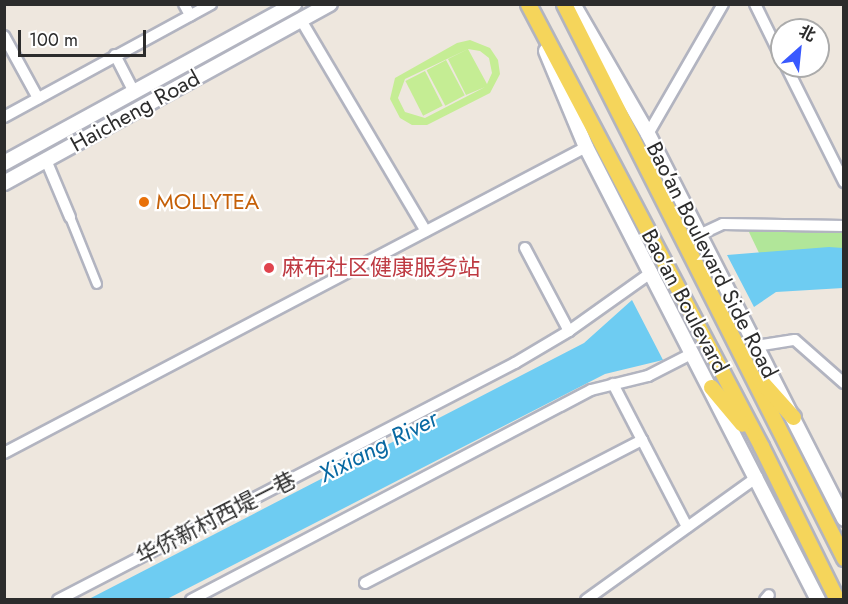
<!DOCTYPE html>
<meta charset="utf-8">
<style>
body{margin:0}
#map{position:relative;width:848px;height:604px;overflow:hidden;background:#eee7de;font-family:Jost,"Noto Sans SC",sans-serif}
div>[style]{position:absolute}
.green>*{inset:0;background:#b1e699}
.pitch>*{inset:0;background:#c5ed94;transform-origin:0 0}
.water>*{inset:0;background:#6eccf2}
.roads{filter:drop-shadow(2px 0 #b2b4c0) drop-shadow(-2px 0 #b2b4c0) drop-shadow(0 2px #b2b4c0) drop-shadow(0 -2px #b2b4c0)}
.pedestrian>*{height:8px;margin:-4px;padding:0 4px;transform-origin:4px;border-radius:4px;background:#fff}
.minor>*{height:10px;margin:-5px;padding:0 5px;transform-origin:5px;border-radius:5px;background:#fff}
.secondary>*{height:14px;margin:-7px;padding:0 7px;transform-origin:7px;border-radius:7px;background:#fff}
.primary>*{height:15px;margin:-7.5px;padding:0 7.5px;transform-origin:7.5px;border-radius:7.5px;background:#f5d55b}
.dots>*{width:16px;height:16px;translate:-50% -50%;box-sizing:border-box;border:3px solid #fff;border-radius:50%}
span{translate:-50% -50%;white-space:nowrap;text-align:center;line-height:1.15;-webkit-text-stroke:4.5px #fff;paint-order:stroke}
.street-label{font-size:22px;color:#2c2c2c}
.food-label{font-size:22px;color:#c56008}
.left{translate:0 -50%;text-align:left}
.health-label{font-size:22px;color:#be3a42}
.water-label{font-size:24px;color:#0969a2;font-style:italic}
.frame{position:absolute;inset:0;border:6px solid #2c2c2c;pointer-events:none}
.north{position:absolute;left:770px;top:18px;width:60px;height:60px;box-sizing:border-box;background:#fff;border:2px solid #ababab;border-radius:50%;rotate:27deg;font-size:16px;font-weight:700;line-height:24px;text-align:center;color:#2c2c2c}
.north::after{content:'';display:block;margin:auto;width:21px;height:27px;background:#3959ff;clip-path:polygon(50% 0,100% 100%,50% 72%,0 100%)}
.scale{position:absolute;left:18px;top:30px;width:128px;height:27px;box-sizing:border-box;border:3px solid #2c2c2c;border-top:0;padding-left:8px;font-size:18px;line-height:21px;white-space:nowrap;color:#2c2c2c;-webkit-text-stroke:4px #fff;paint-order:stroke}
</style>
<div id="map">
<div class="green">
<div style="clip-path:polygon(747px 228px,843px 229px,843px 248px,760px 255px)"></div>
</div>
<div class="pitch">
<div style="clip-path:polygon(evenodd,470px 40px,490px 48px,498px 60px,500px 74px,490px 93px,427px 125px,412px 125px,400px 118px,390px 99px,395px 78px,457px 43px,470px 40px,468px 49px,480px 51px,489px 58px,492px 73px,487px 84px,468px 49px,470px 40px,468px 49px,448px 59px,466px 95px,485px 87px,425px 118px,405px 112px,398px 98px,405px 79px,468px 49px)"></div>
<div style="left:446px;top:60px;width:40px;height:22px;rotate:62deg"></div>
<div style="left:425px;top:71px;width:39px;height:22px;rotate:63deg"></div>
</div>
<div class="water">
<div style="clip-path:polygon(829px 247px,843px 248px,843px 288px,776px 292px,754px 307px,727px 255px)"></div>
<div style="clip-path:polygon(632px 300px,663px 360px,605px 374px,167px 599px,89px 599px,584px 343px)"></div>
</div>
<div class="roads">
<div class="pedestrian">
<div style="left:70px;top:217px;width:72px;rotate:68.1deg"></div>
</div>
<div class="minor">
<div style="left:184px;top:4px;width:13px;rotate:61deg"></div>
<div style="left:755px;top:4px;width:61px;rotate:63.9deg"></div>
<div style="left:301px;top:20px;width:245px;rotate:59.4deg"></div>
<div style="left:4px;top:36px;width:71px;rotate:61.3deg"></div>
<div style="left:115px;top:55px;width:42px;rotate:62.8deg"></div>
<div style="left:786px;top:66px;width:130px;rotate:63.4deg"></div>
<div style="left:4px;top:117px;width:236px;rotate:-28.6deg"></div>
<div style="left:648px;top:134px;width:150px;rotate:-60deg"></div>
<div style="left:46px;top:160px;width:62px;rotate:67.2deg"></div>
<div style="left:699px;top:235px;width:26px;rotate:-25deg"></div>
<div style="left:723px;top:224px;width:121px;rotate:0.9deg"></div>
<div style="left:525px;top:248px;width:94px;rotate:62.1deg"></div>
<div style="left:756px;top:346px;width:39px;rotate:-9deg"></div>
<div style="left:795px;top:340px;width:65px;rotate:41.3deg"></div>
<div style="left:613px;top:384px;width:161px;rotate:62.6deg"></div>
<div style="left:4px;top:453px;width:658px;rotate:-27.73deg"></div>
<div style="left:365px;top:583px;width:312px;rotate:-27.3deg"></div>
<div style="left:58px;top:600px;width:515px;rotate:-27.41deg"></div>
<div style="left:515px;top:363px;width:63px;rotate:-30.7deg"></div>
<div style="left:569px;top:331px;width:102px;rotate:-35.4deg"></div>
<div style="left:191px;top:600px;width:452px;rotate:-27.7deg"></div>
<div style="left:591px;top:390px;width:59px;rotate:-13.8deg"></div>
<div style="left:648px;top:376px;width:51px;rotate:-27.1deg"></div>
<div style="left:586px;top:600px;width:211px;rotate:-35.7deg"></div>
<div style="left:765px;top:600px;width:6px;rotate:-51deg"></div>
</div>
<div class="secondary">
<div style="left:573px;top:4px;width:150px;rotate:60deg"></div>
<div style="left:648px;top:134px;width:432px;rotate:63deg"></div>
<div style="left:546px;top:51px;width:104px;rotate:67.4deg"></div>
<div style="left:586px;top:147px;width:509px;rotate:62.88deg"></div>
<div style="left:4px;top:163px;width:331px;rotate:-28.7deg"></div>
<div style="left:4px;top:183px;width:372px;rotate:-28.8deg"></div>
</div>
<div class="primary">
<div style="left:528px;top:4px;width:500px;rotate:62.2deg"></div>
<div style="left:761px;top:446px;width:172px;rotate:63.7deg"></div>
<div style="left:564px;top:4px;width:621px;rotate:63.19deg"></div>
<div style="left:759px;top:379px;width:51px;rotate:48.2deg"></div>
<div style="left:711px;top:387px;width:48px;rotate:50deg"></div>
</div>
</div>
<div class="dots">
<div style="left:144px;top:202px;background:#e8710a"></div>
<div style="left:269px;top:268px;background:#e0444e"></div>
</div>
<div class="street-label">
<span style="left:135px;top:111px;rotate:-29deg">Haicheng Road</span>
<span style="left:712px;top:260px;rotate:63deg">Bao'an Boulevard Side Road</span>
<span style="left:685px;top:301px;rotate:62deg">Bao'an Boulevard</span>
<span style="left:216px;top:518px;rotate:-27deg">华侨新村西堤一巷</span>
</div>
<div class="food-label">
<span class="left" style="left:156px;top:202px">MOLLYTEA</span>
</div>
<div class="health-label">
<span class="left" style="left:282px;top:268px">麻布社区健康服务站</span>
</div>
<div class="water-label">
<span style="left:378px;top:446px;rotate:-27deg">Xixiang River</span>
</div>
<div class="frame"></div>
<div class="north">北</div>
<div class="scale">100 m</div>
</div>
